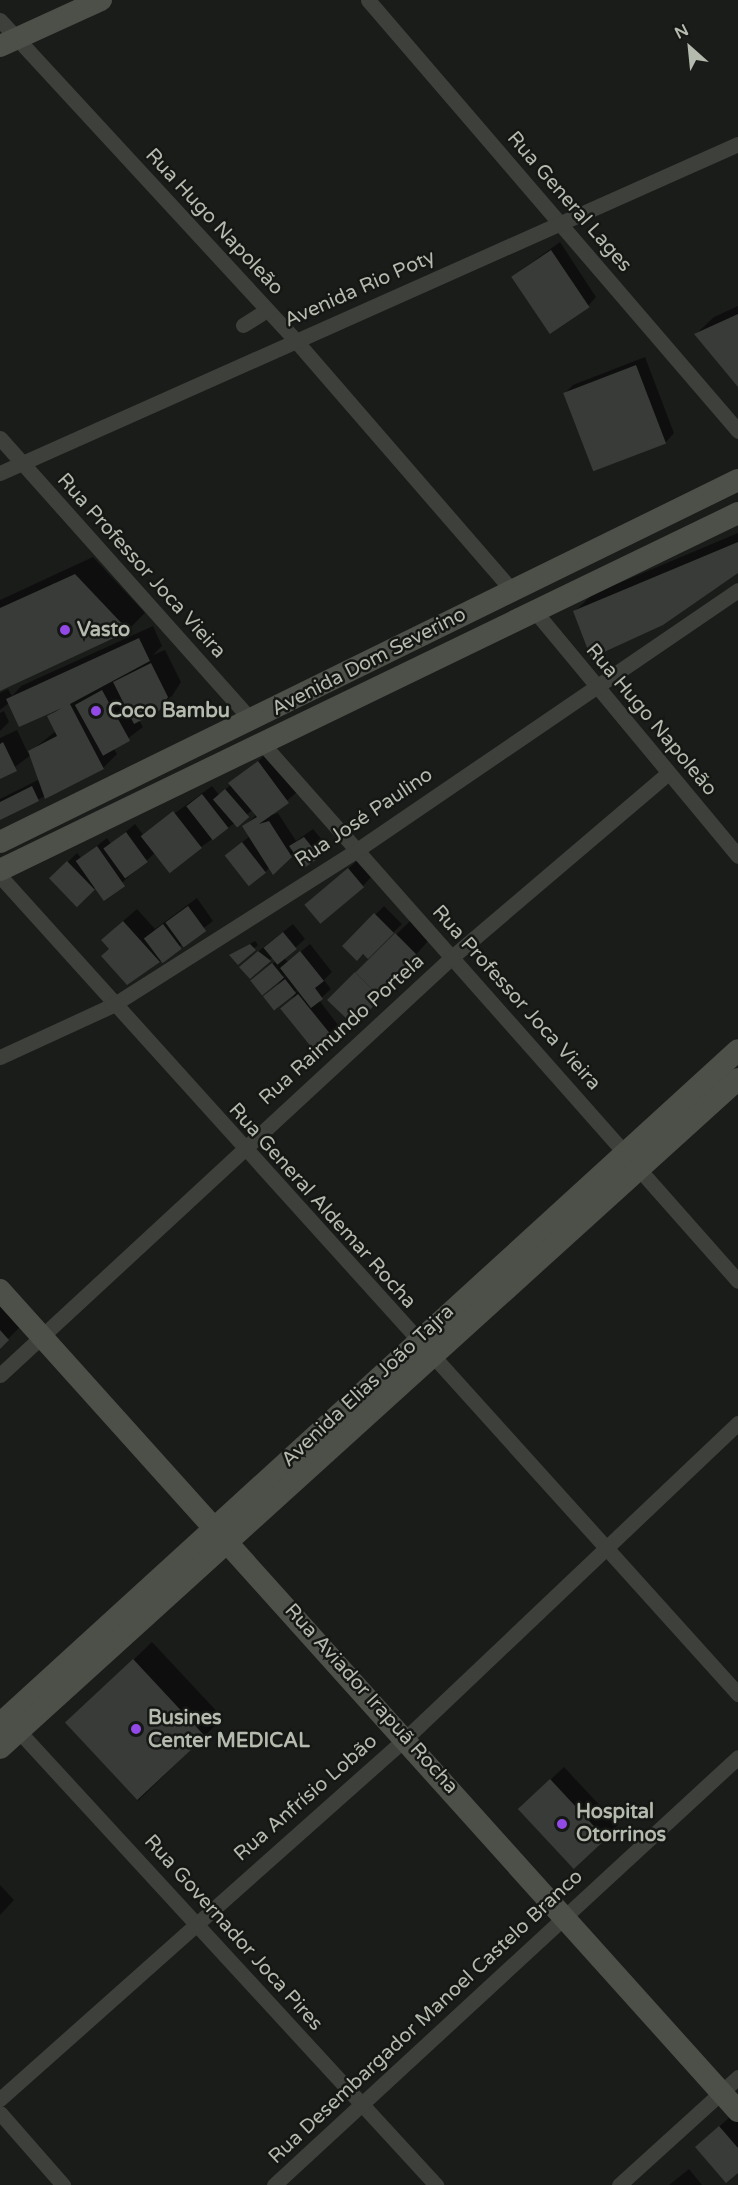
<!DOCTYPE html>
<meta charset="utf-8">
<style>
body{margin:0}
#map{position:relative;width:738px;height:2185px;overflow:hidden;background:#1a1c1a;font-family:"Varela Round",sans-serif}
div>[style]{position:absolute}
.shadow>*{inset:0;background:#0007}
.building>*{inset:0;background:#383b37;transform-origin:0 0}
.street>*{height:15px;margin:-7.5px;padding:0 7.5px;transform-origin:7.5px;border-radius:7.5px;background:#3d403b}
.secondary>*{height:22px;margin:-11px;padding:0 11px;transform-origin:11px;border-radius:11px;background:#4c5049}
.dots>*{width:16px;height:16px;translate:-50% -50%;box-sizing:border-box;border:3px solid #151715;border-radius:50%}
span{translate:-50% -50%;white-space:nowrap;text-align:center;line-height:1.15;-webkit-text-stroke:5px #151715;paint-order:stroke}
.street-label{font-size:20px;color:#b4baad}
.poi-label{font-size:20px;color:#b4baad;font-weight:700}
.left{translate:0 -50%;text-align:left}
.north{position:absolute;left:660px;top:18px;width:60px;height:60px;-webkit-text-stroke:4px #151715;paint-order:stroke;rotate:333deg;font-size:16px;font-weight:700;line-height:24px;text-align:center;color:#b4baad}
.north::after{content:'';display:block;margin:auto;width:21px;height:27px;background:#b4baad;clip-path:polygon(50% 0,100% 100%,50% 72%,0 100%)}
</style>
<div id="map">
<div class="shadow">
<div style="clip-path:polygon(560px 242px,596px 297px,588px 306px,513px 276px)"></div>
<div style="clip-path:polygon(738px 306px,738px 384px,696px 334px,714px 317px)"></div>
<div style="clip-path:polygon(645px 357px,674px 433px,666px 442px,594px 470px,564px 394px,573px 385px)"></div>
<div style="clip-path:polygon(738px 533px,738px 571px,575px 611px,593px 594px)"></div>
<div style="clip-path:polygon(93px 557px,145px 613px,128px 630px,0 689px,0 600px)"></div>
<div style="clip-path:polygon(153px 626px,162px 646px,153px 655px,165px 650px,181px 682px,172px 696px,139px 720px,143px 727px,114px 749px,117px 754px,103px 768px,0 818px,0 799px,40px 779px,31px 755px,0 778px,0 738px,17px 730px,28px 753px,56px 731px,49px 716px,54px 711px,9px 703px,0 710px,0 693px,8px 689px,12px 696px,21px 686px)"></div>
<div style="clip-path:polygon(4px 711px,9px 722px,0 731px,0 713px)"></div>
<div style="clip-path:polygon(272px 749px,301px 789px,268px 816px,278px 813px,296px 841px,313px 829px,328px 847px,319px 856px,294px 852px,274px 872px,270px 867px,265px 872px,226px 855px,250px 836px,244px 827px,256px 815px,253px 810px,201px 847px,156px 852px,104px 899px,96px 887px,77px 905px,51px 878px,77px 853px,81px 858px,107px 838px,111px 844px,135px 824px,144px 836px,212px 786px,219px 795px)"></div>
<div style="clip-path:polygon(357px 861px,371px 877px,363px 886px,316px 896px)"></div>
<div style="clip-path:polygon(197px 898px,213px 921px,147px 971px,110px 948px,116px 927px,137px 909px,155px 929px)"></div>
<div style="clip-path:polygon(384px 906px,402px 924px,368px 957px,344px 946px)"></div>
<div style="clip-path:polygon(410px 921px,429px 940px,366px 1011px,329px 1000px)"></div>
<div style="clip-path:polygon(293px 924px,305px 939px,284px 958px,288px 962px,310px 944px,332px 972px,324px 980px,331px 989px,319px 1000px,338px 1025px,330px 1033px,291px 1000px,298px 989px,276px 1009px,275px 988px,286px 974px,263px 993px,262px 973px,276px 961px,273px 957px,250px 977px,250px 958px)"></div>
<div style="clip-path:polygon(255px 941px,258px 945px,238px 963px,231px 955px)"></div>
<div style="clip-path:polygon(0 1303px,21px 1326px,0 1347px)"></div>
<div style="clip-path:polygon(152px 1642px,223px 1718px,138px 1801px,86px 1705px)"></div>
<div style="clip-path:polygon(564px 1767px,618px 1825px,605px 1838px,533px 1796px)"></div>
<div style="clip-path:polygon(0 1885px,14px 1900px,0 1915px)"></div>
<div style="clip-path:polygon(733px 2114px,738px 2119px,738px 2171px,697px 2147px)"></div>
<div style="clip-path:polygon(689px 2169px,702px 2185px,669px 2185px)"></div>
</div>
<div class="building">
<div style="left:551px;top:250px;width:69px;height:48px;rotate:56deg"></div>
<div style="clip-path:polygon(738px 314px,738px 387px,694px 334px)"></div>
<div style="left:636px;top:365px;width:84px;height:78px;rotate:69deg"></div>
<div style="clip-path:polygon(738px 542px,738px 573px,663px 625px,591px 658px,573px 611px)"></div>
<div style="clip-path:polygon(75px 574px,129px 631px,0 691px,0 608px)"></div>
<div style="clip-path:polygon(139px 638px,150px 661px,70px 704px,104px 769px,45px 799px,28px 751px,57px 736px,47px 716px,62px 708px,19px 727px,6px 699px)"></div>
<div style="clip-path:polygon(151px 663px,168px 697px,159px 711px,134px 724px,113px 682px)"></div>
<div style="left:102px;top:690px;width:58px;height:31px;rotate:61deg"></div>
<div style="clip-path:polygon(3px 742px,17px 771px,0 779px,0 744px)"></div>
<div style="clip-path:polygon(258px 761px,289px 803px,259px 824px,269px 821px,292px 857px,273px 875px,242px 826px,257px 817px,228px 783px)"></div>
<div style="clip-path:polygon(32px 786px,39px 801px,0 820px,0 802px)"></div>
<div style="left:225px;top:789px;width:37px;height:16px;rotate:49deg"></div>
<div style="left:202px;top:794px;width:43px;height:20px;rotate:52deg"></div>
<div style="left:173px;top:811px;width:47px;height:41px;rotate:52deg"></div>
<div style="left:126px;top:832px;width:37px;height:28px;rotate:54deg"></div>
<div style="clip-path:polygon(304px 837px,320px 857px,304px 868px,289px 846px)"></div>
<div style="left:242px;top:842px;width:39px;height:22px;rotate:52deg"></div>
<div style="left:97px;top:846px;width:49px;height:26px;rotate:55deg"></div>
<div style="left:67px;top:861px;width:40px;height:25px;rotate:46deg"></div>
<div style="left:348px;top:868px;width:25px;height:57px;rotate:50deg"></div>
<div style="left:188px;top:906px;width:31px;height:28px;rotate:54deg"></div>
<div style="clip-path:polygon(374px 913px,394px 933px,368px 959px,363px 954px,357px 961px,342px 946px)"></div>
<div style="clip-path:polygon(123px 921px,160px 962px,127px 985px,101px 956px,109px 949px,101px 940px)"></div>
<div style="left:163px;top:924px;width:31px;height:24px;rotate:53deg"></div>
<div style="left:283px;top:932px;width:22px;height:25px;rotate:51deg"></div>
<div style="left:395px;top:933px;width:30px;height:56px;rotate:45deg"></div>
<div style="clip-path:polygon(250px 944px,256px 950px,238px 965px,229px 955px)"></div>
<div style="clip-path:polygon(258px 951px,271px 961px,250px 979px,239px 967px)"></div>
<div style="clip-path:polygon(300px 951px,324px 981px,315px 988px,323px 999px,311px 1008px,280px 968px)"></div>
<div style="left:272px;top:963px;width:19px;height:28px;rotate:51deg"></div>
<div style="clip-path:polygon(355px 972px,381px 998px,366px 1014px,360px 1008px,348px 1020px,327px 1000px)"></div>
<div style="left:285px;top:979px;width:18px;height:28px;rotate:52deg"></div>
<div style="left:298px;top:994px;width:53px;height:23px;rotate:51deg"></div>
<div style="clip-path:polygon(0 1330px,9px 1340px,0 1349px)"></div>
<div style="left:133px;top:1659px;width:106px;height:93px;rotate:47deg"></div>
<div style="left:550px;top:1779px;width:82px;height:44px;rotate:47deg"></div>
<div style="clip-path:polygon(719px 2126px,738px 2148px,738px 2173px,726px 2183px,695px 2147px)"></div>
</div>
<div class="street">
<div style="left:368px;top:0;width:568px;rotate:49.35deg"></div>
<div style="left:0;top:20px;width:437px;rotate:47.3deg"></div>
<div style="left:296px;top:341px;width:330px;rotate:49.1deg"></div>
<div style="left:243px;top:325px;width:28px;rotate:-32deg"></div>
<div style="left:0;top:438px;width:379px;rotate:48.3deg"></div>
<div style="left:0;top:473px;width:808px;rotate:-24.03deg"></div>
<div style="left:533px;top:609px;width:321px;rotate:50.3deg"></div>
<div style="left:262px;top:743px;width:718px;rotate:48.5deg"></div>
<div style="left:0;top:876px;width:1102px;rotate:47.94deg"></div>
<div style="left:0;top:1057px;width:124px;rotate:-24.7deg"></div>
<div style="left:113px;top:1005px;width:289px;rotate:-32.4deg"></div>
<div style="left:357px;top:850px;width:461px;rotate:-34.3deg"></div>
<div style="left:0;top:1375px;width:616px;rotate:-42.76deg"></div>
<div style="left:452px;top:957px;width:282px;rotate:-40.4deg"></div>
<div style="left:14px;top:1726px;width:624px;rotate:47.4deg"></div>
<div style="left:0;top:2099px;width:545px;rotate:-41.65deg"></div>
<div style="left:407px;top:1737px;width:456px;rotate:-43.5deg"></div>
<div style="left:0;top:2113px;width:96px;rotate:48.8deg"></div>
<div style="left:274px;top:2185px;width:631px;rotate:-42.69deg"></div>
<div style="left:619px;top:2185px;width:161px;rotate:-42.2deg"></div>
</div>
<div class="secondary">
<div style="left:0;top:46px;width:111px;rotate:-24.5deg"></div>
<div style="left:0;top:842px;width:822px;rotate:-26.13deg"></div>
<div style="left:0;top:870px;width:820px;rotate:-25.81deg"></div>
<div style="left:0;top:1290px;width:1104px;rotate:48.05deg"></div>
<div style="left:0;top:1724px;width:999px;rotate:-42.4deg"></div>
<div style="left:0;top:1748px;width:996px;rotate:-42.19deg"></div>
</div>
<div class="dots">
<div style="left:65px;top:630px;background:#9249e5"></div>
<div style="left:96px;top:711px;background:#9249e5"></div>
<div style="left:136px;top:1729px;background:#9249e5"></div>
<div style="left:562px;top:1824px;background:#9249e5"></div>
</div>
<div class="street-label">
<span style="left:569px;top:202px;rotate:49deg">Rua General Lages</span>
<span style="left:214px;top:222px;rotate:47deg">Rua Hugo Napoleão</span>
<span style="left:360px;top:289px;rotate:-24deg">Avenida Rio Poty</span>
<span style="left:141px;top:566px;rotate:48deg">Rua Professor Joca Vieira</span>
<span style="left:369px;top:662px;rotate:-27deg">Avenida Dom Severino</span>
<span style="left:651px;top:720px;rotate:50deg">Rua Hugo Napoleão</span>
<span style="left:364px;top:818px;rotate:-34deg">Rua José Paulino</span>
<span style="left:516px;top:998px;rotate:48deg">Rua Professor Joca Vieira</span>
<span style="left:342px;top:1030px;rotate:-42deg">Rua Raimundo Portela</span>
<span style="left:322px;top:1206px;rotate:48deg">Rua General Aldemar Rocha</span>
<span style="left:368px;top:1386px;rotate:-43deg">Avenida Elias João Tajra</span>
<span style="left:371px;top:1699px;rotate:48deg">Rua Aviador Irapuã Rocha</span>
<span style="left:306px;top:1798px;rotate:-41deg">Rua Anfrísio Lobão</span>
<span style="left:233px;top:1933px;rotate:48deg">Rua Governador Joca Pires</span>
<span style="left:426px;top:2017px;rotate:-43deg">Rua Desembargador Manoel Castelo Branco</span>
</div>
<div class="poi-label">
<span class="left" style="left:77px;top:630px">Vasto</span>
<span class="left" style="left:108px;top:711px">Coco Bambu</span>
<span class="left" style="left:148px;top:1730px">Busines<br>Center MEDICAL</span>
<span class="left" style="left:576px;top:1824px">Hospital<br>Otorrinos</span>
</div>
<div class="north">N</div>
</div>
